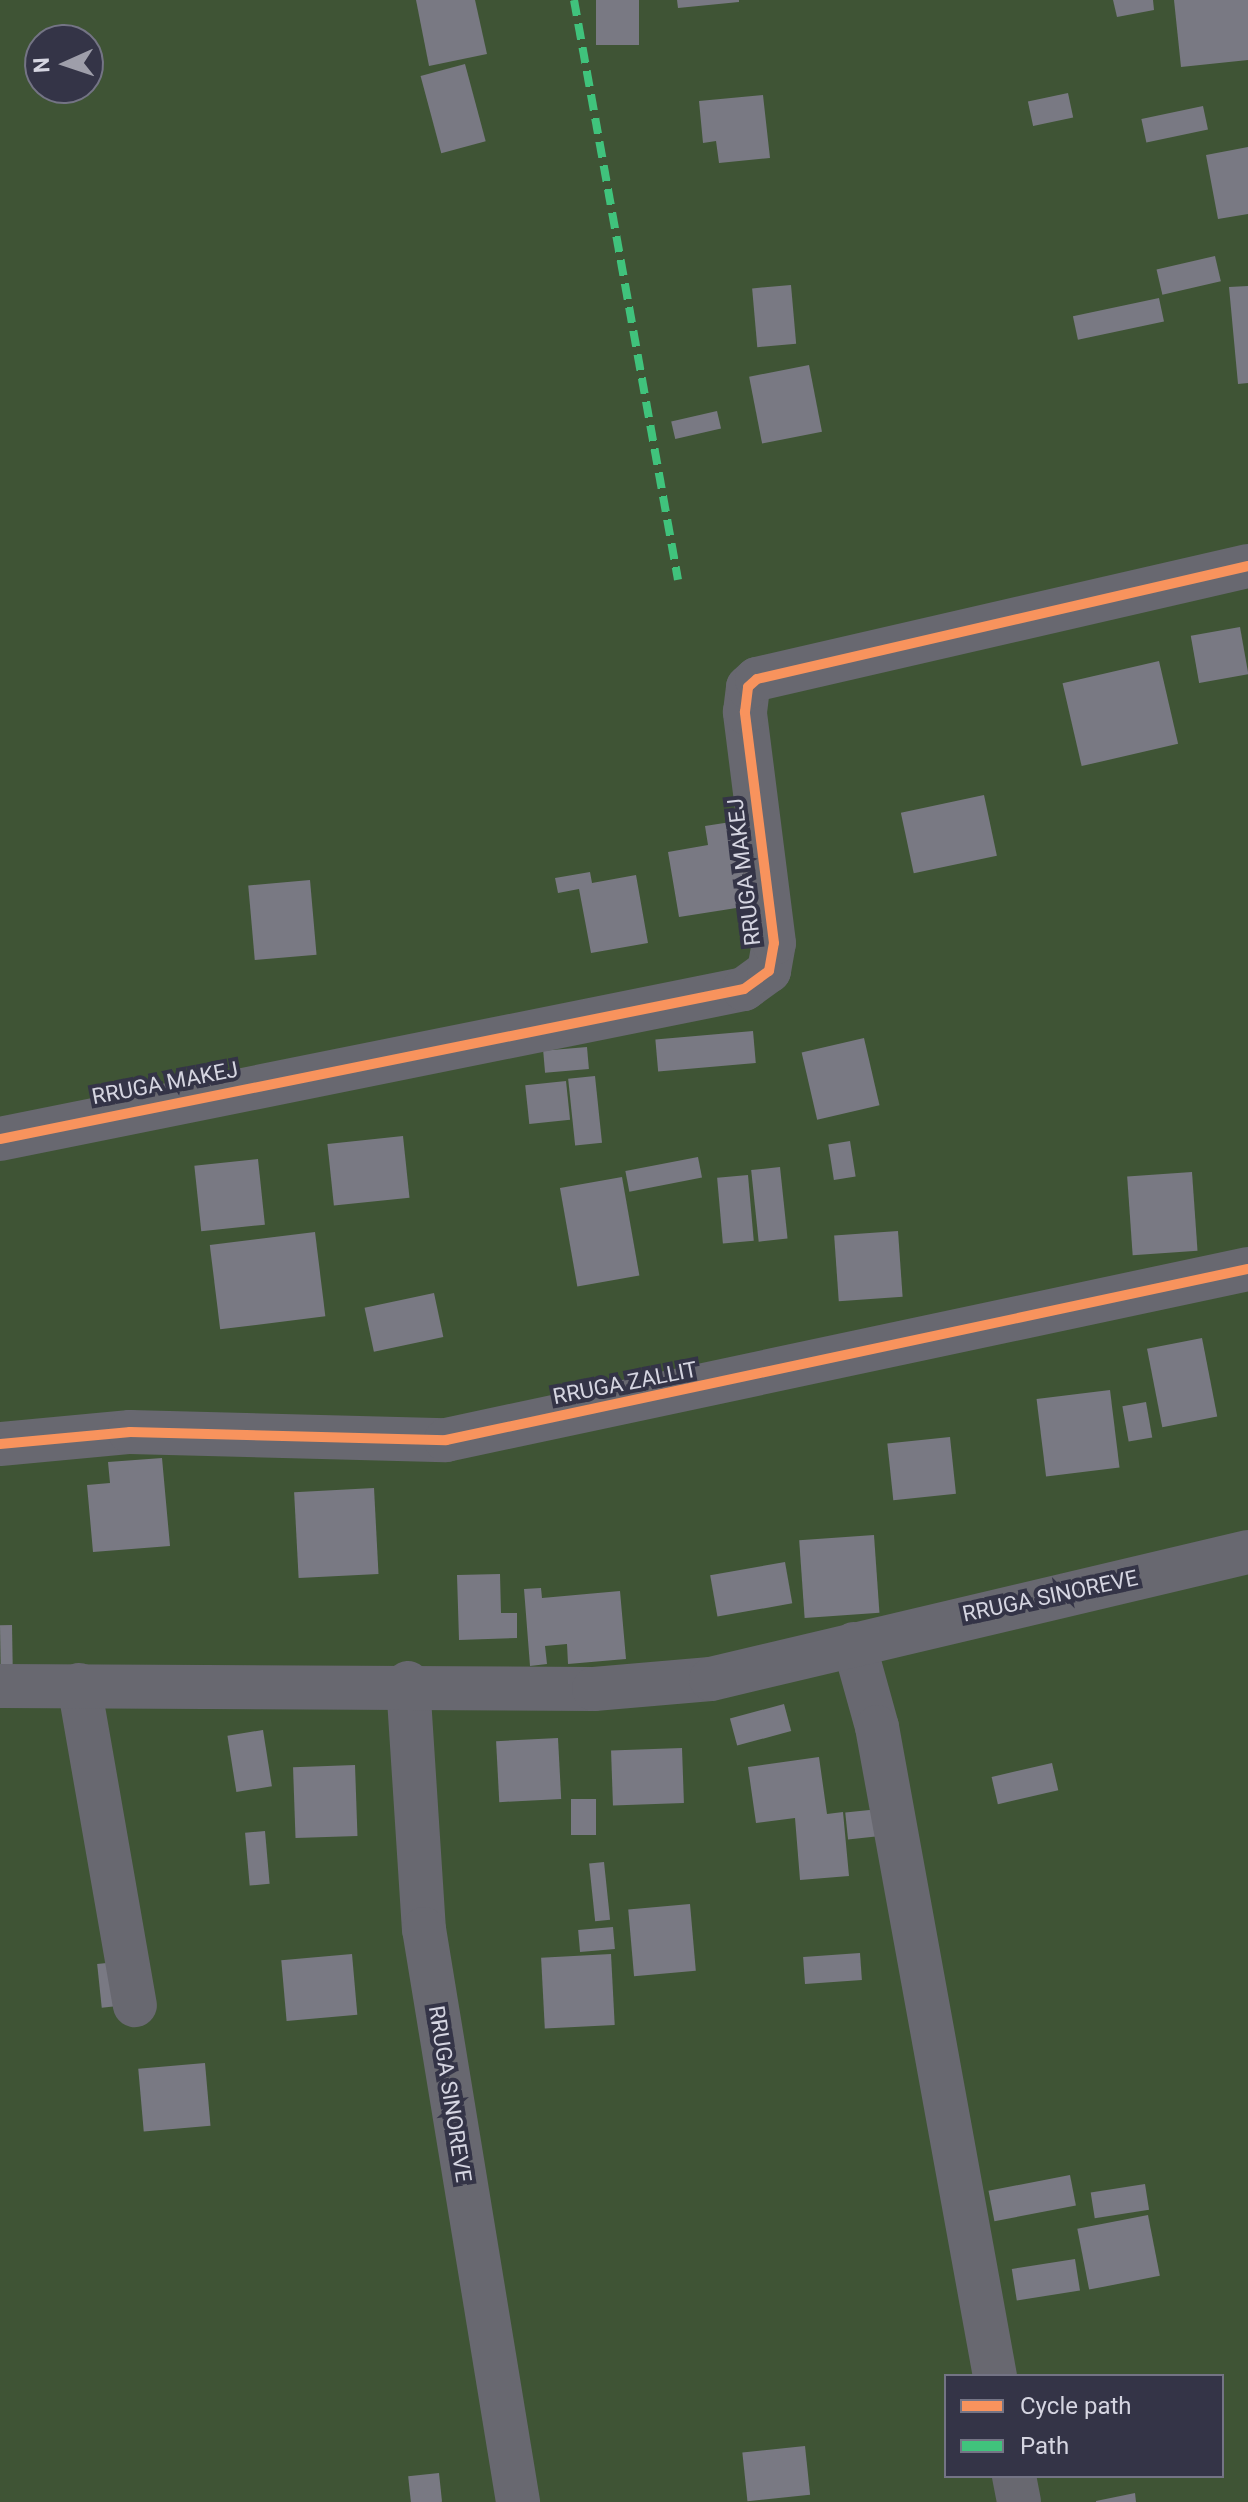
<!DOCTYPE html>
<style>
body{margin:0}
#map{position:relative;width:1248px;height:2502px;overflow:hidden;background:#383843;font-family:Roboto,sans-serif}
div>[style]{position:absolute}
.green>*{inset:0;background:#3f5435}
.building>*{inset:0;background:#797983;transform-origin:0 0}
.minor>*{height:44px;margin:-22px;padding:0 22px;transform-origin:22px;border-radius:22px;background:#686870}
.quiet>*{height:8px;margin-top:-4px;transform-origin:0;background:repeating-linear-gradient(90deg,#40c37c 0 16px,transparent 0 24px)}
.cycleway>*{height:10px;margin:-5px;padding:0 5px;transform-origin:5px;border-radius:5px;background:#f8935d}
span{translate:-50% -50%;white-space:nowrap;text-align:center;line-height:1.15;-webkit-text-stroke:8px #343447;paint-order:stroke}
.street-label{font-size:22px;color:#d5d5e1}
.legend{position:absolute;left:944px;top:2374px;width:280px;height:104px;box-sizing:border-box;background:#343447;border:2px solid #747485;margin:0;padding:10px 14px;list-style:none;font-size:24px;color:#d5d5e1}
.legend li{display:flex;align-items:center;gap:16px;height:40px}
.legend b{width:40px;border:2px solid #747485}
.north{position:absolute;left:24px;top:24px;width:80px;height:80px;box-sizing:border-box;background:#343447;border:2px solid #747485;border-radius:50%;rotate:267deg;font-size:22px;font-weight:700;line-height:32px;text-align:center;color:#d5d5e1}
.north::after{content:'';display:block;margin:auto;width:28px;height:36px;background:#9e9eaa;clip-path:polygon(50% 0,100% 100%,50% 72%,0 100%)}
</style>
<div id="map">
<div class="green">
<div style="clip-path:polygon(evenodd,0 0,1248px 0,1248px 2502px,0 2502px,0 0,40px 40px,88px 40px,88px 88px,40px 88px,40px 40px,0 0,946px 2376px,1222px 2376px,1222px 2476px,946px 2476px,946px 2376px)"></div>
</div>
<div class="building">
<div style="clip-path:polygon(416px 0,475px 0,487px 54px,429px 66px)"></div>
<div style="left:596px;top:0;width:43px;height:45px"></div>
<div style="clip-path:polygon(677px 0,739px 0,739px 2px,678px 8px)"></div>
<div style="clip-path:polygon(1113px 0,1153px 0,1154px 10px,1117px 17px)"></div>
<div style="clip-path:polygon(1174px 0,1248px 0,1248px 60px,1181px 67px)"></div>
<div style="left:465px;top:64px;width:80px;height:46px;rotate:75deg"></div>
<div style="left:1068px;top:93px;width:25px;height:41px;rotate:78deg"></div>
<div style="clip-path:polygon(763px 95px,770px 158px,719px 163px,716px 141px,703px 143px,699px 101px)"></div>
<div style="left:1203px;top:106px;width:24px;height:63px;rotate:78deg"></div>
<div style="clip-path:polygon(1248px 147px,1248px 214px,1218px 219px,1206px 155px)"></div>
<div style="left:1215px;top:256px;width:26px;height:60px;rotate:77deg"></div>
<div style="left:791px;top:285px;width:59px;height:39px;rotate:85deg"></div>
<div style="clip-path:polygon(1248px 286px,1248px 383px,1238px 384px,1229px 287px)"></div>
<div style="left:1159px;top:298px;width:24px;height:88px;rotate:78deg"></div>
<div style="left:809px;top:365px;width:68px;height:61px;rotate:79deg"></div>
<div style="left:717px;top:411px;width:18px;height:47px;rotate:77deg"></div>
<div style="left:1240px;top:627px;width:48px;height:50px;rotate:80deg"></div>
<div style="left:1159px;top:661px;width:85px;height:99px;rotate:77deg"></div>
<div style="left:984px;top:795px;width:62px;height:85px;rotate:78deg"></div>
<div style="clip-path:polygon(750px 819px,753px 838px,738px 840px,749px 906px,679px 917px,668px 852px,708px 845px,705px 826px)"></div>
<div style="clip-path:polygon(590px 872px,592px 883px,636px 875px,648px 943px,591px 953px,579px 889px,558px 893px,555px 878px)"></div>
<div style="left:310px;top:880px;width:75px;height:62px;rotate:85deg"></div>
<div style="left:753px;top:1031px;width:32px;height:98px;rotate:85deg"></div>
<div style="left:864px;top:1038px;width:69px;height:64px;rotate:77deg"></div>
<div style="left:587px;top:1047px;width:22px;height:44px;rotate:85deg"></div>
<div style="left:595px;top:1076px;width:67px;height:27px;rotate:84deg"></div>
<div style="left:566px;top:1081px;width:39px;height:41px;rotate:84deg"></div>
<div style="left:403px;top:1136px;width:62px;height:76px;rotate:84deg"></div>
<div style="left:850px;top:1141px;width:36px;height:22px;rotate:81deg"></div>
<div style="left:698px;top:1157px;width:21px;height:74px;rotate:79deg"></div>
<div style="left:258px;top:1159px;width:66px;height:64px;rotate:84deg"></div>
<div style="left:780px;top:1167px;width:72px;height:29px;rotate:84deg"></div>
<div style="left:1192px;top:1172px;width:79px;height:65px;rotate:86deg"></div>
<div style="left:748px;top:1175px;width:66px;height:31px;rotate:85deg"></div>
<div style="left:622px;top:1177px;width:100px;height:63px;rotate:80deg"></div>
<div style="left:898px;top:1231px;width:66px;height:64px;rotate:86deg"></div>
<div style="left:315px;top:1232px;width:85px;height:106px;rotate:83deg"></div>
<div style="left:434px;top:1293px;width:45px;height:71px;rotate:78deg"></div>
<div style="left:1202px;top:1338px;width:80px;height:56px;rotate:79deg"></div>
<div style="left:1110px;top:1390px;width:78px;height:74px;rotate:83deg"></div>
<div style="left:1146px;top:1402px;width:36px;height:24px;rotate:80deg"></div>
<div style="left:950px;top:1437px;width:57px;height:63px;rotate:84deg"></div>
<div style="clip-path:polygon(162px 1458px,170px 1546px,93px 1552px,87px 1485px,110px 1483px,108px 1462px)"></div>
<div style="left:374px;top:1488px;width:86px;height:80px;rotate:87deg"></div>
<div style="left:874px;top:1535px;width:78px;height:75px;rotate:86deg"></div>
<div style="left:785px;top:1562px;width:42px;height:76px;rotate:80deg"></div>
<div style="clip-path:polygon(500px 1574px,501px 1613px,517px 1613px,517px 1638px,459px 1640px,457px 1575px)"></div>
<div style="clip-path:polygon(541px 1588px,542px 1598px,620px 1591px,626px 1659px,568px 1664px,567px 1644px,545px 1646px,547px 1664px,530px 1666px,524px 1589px)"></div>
<div style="left:12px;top:1625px;width:41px;height:12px;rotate:89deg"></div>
<div style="left:784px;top:1704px;width:28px;height:56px;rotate:75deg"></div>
<div style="left:263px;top:1730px;width:57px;height:36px;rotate:81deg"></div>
<div style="left:558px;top:1738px;width:61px;height:62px;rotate:87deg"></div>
<div style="left:682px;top:1748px;width:55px;height:71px;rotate:88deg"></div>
<div style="clip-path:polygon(819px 1757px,827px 1814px,843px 1812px,849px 1876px,800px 1880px,795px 1818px,756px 1823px,748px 1767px)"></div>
<div style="left:1052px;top:1763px;width:28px;height:62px;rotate:77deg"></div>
<div style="left:355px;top:1765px;width:71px;height:62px;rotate:88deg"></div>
<div style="left:571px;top:1799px;width:25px;height:36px"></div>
<div style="left:889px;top:1808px;width:27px;height:44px;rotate:84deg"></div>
<div style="left:265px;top:1831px;width:53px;height:20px;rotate:85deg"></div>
<div style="left:604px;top:1862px;width:58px;height:15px;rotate:84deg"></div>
<div style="left:690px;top:1904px;width:67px;height:62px;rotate:85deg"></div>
<div style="left:613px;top:1927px;width:22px;height:35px;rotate:85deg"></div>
<div style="left:860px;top:1953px;width:27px;height:57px;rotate:86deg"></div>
<div style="left:352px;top:1954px;width:61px;height:71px;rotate:85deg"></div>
<div style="left:611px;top:1954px;width:71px;height:70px;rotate:87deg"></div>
<div style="left:125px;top:1961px;width:44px;height:28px;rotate:84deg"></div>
<div style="left:205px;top:2063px;width:63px;height:67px;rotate:85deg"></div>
<div style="left:1070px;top:2175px;width:31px;height:83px;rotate:79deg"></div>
<div style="left:1145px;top:2184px;width:26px;height:55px;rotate:81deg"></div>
<div style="left:1148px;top:2215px;width:62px;height:72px;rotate:79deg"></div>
<div style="left:1075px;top:2259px;width:32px;height:64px;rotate:81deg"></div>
<div style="left:805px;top:2446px;width:49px;height:63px;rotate:84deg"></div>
<div style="left:439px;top:2473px;width:29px;height:31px;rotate:84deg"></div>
<div style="clip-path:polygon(1135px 2493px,1136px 2502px,1096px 2502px,1096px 2501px)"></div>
</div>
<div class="minor">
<div style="left:0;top:1139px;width:759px;rotate:-11.4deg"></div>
<div style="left:744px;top:989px;width:31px;rotate:-36deg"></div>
<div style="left:769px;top:971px;width:28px;rotate:-80deg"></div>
<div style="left:774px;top:943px;width:233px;rotate:-97.2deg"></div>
<div style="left:745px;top:712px;width:25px;rotate:-83deg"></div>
<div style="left:748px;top:687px;width:12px;rotate:-42deg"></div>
<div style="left:757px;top:679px;width:504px;rotate:-12.96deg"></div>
<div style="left:0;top:1444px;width:131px;rotate:-5.3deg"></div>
<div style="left:130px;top:1432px;width:316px;rotate:1.5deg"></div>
<div style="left:446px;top:1440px;width:820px;rotate:-12.04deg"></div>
<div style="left:854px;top:1644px;width:86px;rotate:74.5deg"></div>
<div style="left:877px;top:1727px;width:660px;rotate:79.7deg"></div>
<div style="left:408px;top:1683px;width:247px;rotate:86.3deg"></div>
<div style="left:424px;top:1929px;width:581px;rotate:80.68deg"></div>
<div style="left:79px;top:1685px;width:325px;rotate:80.1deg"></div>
<div style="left:0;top:1686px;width:594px;rotate:0.29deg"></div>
<div style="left:594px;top:1689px;width:117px;rotate:-4.9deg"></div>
<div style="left:711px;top:1679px;width:552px;rotate:-13.31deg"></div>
<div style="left:1014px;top:2476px;width:26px;rotate:79deg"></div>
</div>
<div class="quiet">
<div style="left:574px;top:0;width:589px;rotate:79.83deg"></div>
</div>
<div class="cycleway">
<div style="left:0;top:1139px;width:759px;rotate:-11.4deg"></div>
<div style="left:744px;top:989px;width:31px;rotate:-36deg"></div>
<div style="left:769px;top:971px;width:28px;rotate:-80deg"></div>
<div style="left:774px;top:943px;width:233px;rotate:-97.2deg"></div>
<div style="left:745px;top:712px;width:25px;rotate:-83deg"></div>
<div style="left:748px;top:687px;width:12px;rotate:-42deg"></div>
<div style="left:757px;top:679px;width:504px;rotate:-12.96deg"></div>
<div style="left:0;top:1444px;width:131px;rotate:-5.3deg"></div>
<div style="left:130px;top:1432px;width:316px;rotate:1.5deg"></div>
<div style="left:446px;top:1440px;width:820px;rotate:-12.04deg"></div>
</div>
<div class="street-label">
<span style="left:744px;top:872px;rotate:-97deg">RRUGA MAKEJ</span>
<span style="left:165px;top:1083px;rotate:-11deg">RRUGA MAKEJ</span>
<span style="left:625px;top:1383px;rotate:-11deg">RRUGA ZALLIT</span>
<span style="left:1050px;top:1596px;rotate:-12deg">RRUGA SINOREVE</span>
<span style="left:450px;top:2094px;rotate:81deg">RRUGA SINOREVE</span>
</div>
<ul class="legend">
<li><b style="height:10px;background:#f8935d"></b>Cycle path</li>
<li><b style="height:10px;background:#40c37c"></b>Path</li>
</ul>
<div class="north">N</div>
</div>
